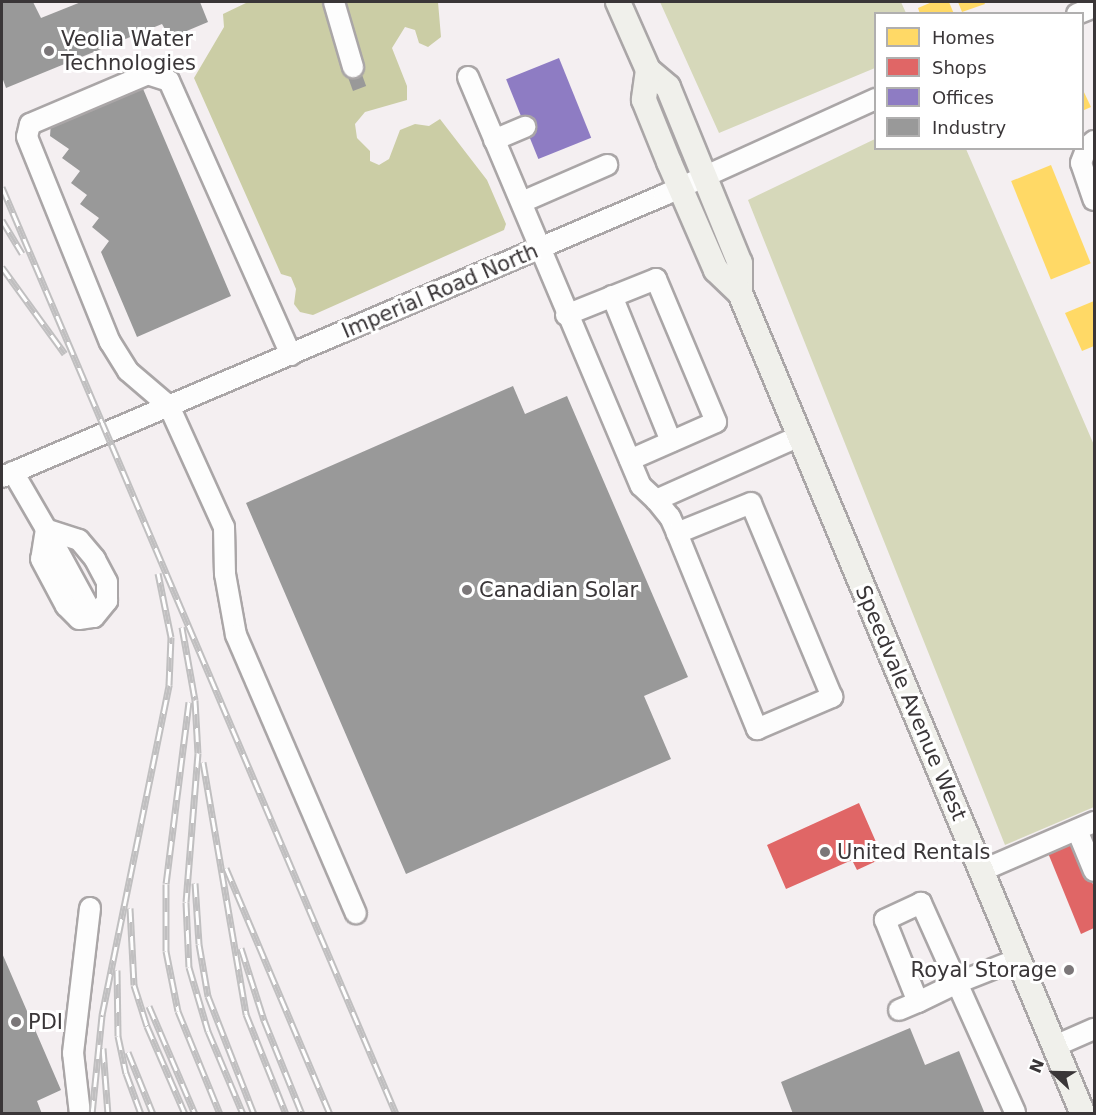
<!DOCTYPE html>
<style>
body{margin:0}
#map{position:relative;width:1096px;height:1115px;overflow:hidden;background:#f4eff1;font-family:"DejaVu Sans",sans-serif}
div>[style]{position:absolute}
.green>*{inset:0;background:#d6d8ba}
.forest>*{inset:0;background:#cbcda5}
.homes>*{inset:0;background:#ffd966;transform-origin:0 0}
.shops>*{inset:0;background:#e06666}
.offices>*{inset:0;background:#8e7cc3;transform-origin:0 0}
.industry>*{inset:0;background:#999;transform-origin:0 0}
.roads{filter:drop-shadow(2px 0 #aaa6a7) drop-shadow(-2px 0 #aaa6a7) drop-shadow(0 2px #aaa6a7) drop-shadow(0 -2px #aaa6a7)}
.minor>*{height:20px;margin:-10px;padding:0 10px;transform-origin:10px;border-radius:10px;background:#fdfdfd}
.major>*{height:24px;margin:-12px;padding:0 12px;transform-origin:12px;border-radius:12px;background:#f0f0eb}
.rail>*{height:7px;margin-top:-3.5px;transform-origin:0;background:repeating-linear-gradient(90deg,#fff 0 14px,#c0bfc0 0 28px);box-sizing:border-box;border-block:2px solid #c0bfc0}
.dots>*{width:16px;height:16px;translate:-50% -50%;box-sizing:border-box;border:3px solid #fff;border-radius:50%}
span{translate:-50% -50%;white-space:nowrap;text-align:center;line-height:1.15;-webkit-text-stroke:6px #fff;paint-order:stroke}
.poi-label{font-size:21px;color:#3a3638}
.left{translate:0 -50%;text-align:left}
.right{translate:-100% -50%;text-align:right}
.street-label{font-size:21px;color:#3a3638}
.frame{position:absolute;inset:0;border:3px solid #3a3638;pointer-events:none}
.legend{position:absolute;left:874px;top:12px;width:210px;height:138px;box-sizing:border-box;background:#fff;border:2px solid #b0afaf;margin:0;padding:8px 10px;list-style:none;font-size:18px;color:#3a3638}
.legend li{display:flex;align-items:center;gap:12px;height:30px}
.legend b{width:30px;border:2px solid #b0afaf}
.north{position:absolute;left:1024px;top:1043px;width:60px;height:60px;-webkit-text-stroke:4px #fff;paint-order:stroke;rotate:292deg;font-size:16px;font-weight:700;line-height:24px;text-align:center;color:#3a3638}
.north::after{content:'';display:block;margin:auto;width:21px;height:27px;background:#3a3638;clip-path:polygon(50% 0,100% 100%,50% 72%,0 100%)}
</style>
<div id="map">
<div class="green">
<div style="clip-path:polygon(660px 2px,901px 2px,906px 13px,876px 14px,875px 68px,719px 133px)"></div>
<div style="clip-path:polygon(875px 139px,876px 148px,966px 149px,1094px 445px,1094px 807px,1005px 845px,748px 200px)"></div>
</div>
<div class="forest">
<div style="clip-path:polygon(248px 2px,438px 2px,441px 37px,428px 47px,419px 43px,415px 30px,405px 27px,392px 48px,407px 86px,407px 100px,365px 112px,355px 124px,357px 138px,370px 151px,370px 161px,379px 165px,389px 159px,400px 130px,415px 124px,429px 126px,440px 119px,487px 180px,506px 224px,504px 230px,313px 315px,300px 312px,294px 304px,296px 289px,291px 277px,281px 274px,194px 78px,224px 27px,223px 14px)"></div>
</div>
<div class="homes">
<div style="clip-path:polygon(932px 2px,949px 2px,954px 14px,920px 14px,918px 8px)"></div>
<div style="clip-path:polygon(958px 2px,984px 2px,985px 4px,962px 12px)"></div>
<div style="clip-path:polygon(1082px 88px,1091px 107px,1082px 111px)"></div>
<div style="left:1051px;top:165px;width:106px;height:43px;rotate:68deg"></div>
<div style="clip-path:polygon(1094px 301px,1094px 346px,1082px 351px,1065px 313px)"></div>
</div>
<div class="shops">
<div style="clip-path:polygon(859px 803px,883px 858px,857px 870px,852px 860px,786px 889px,767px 845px)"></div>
<div style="clip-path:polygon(1076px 841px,1094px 887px,1094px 928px,1081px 934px,1048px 853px)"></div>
</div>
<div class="offices">
<div style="left:559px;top:58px;width:86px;height:57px;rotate:68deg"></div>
</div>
<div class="industry">
<div style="clip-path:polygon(2px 2px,33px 2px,41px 18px,81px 2px,200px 2px,208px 22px,170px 38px,162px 24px,6px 88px,2px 77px)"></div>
<div style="left:361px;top:72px;width:15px;height:14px;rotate:70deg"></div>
<div style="clip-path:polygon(141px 84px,231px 296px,137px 337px,101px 252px,109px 241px,92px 227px,99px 218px,80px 204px,87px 195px,71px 183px,80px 171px,62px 158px,69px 149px,50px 136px,51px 122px)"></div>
<div style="clip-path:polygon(513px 386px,525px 414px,567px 396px,688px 677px,644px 696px,671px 759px,406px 874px,246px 503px)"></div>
<div style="clip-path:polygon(2px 953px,61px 1090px,37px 1101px,42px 1114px,2px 1114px)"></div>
<div style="clip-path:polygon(910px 1028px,925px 1065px,959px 1051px,985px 1114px,793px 1114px,781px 1082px)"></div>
</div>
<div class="roads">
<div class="minor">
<div style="left:334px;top:2px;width:68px;rotate:73.7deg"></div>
<div style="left:1077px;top:14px;width:18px;rotate:-22deg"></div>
<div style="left:468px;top:77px;width:444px;rotate:67.1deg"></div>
<div style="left:641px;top:486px;width:21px;rotate:43deg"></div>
<div style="left:656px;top:500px;width:158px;rotate:-24deg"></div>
<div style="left:494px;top:140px;width:34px;rotate:-23deg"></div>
<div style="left:1094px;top:141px;width:9px;rotate:139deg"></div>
<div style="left:1087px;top:147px;width:17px;rotate:111deg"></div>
<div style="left:1081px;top:163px;width:39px;rotate:71deg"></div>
<div style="left:522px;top:202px;width:93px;rotate:-23.5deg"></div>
<div style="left:612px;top:296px;width:157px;rotate:67.9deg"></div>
<div style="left:566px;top:315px;width:97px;rotate:-21.8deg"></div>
<div style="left:656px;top:279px;width:155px;rotate:67.2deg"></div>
<div style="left:716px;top:422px;width:94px;rotate:156.2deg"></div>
<div style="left:291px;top:355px;width:300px;rotate:-114deg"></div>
<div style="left:169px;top:81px;width:22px;rotate:-162deg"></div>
<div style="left:148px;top:74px;width:128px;rotate:157deg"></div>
<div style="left:30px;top:124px;width:13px;rotate:103deg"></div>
<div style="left:27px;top:137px;width:221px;rotate:68deg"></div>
<div style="left:110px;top:342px;width:34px;rotate:58deg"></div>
<div style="left:128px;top:371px;width:54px;rotate:40.5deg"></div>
<div style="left:169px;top:406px;width:133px;rotate:65.6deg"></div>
<div style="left:224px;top:527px;width:47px;rotate:88.8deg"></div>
<div style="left:225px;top:574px;width:62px;rotate:79.8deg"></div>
<div style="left:236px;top:635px;width:303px;rotate:66.7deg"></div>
<div style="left:13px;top:472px;width:66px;rotate:59.9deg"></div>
<div style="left:46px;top:529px;width:30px;rotate:99deg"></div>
<div style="left:41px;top:559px;width:53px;rotate:62deg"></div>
<div style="left:66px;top:606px;width:18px;rotate:45deg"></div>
<div style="left:79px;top:619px;width:15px;rotate:-8deg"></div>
<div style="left:94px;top:617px;width:21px;rotate:-51deg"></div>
<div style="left:107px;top:601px;width:19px;rotate:-90deg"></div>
<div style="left:107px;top:582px;width:26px;rotate:-118deg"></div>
<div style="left:95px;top:559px;width:25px;rotate:-130deg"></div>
<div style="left:79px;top:540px;width:35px;rotate:-162deg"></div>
<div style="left:2px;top:477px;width:720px;rotate:-23.07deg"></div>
<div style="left:664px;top:195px;width:233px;rotate:-24.4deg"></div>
<div style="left:656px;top:500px;width:22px;rotate:51deg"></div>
<div style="left:670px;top:517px;width:17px;rotate:66deg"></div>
<div style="left:677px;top:533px;width:212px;rotate:67.8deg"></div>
<div style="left:757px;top:729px;width:82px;rotate:-23.1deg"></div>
<div style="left:832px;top:697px;width:210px;rotate:-112.7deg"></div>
<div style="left:751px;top:503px;width:80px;rotate:157.9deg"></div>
<div style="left:46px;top:529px;width:100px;rotate:61.4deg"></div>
<div style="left:1077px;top:830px;width:44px;rotate:67.5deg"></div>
<div style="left:981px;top:871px;width:123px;rotate:-23.4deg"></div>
<div style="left:899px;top:1010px;width:21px;rotate:-23deg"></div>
<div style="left:1055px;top:1046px;width:43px;rotate:-23.6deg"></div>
<div style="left:1015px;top:1112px;width:141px;rotate:-114.2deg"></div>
<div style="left:957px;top:983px;width:88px;rotate:-114.2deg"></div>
<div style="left:921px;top:903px;width:40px;rotate:155deg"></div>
<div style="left:885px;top:920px;width:88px;rotate:68.1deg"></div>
<div style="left:918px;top:1002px;width:43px;rotate:-26deg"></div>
<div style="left:957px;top:983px;width:66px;rotate:-21.5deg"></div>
<div style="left:80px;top:1114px;width:61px;rotate:-96.5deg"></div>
<div style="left:73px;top:1053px;width:146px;rotate:-83.3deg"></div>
</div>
<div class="major">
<div style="left:618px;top:2px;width:74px;rotate:66.2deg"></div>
<div style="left:648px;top:70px;width:26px;rotate:40deg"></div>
<div style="left:668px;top:87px;width:190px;rotate:67.8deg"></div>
<div style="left:740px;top:263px;width:30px;rotate:90deg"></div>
<div style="left:740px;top:293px;width:890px;rotate:67.33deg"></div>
<div style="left:648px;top:70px;width:30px;rotate:98deg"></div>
<div style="left:644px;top:100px;width:67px;rotate:68deg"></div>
<div style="left:669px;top:162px;width:118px;rotate:66.5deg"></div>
<div style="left:716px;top:270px;width:33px;rotate:44deg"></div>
</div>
</div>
<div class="rail">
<div style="left:2px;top:187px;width:1007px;rotate:66.97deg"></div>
<div style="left:2px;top:220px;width:39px;rotate:59deg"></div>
<div style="left:2px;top:267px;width:107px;rotate:54.1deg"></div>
<div style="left:182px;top:627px;width:74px;rotate:79.9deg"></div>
<div style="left:195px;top:700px;width:53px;rotate:86.8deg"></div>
<div style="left:198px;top:753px;width:149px;rotate:94.6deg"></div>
<div style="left:186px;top:902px;width:65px;rotate:87.4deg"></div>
<div style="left:189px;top:967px;width:67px;rotate:73.5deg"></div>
<div style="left:208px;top:1031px;width:90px;rotate:67.1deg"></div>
<div style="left:189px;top:702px;width:183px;rotate:97.2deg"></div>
<div style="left:166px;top:884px;width:67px;rotate:90deg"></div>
<div style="left:166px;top:951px;width:61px;rotate:78.7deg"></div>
<div style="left:178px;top:1011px;width:111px;rotate:67.8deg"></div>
<div style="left:203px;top:762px;width:256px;rotate:80.3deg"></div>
<div style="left:246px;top:1014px;width:108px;rotate:68.2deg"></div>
<div style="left:226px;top:868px;width:267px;rotate:67.1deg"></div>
<div style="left:195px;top:883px;width:61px;rotate:86.2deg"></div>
<div style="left:199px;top:944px;width:53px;rotate:80.2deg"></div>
<div style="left:208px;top:996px;width:127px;rotate:68.7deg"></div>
<div style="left:130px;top:908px;width:77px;rotate:87deg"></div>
<div style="left:134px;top:985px;width:43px;rotate:72.4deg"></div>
<div style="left:147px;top:1026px;width:96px;rotate:66.6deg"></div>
<div style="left:241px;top:948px;width:76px;rotate:72.3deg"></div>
<div style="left:264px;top:1020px;width:101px;rotate:68deg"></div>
<div style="left:117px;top:970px;width:66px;rotate:89.1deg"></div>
<div style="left:118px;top:1036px;width:38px;rotate:78deg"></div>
<div style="left:126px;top:1073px;width:44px;rotate:69.9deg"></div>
<div style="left:149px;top:1006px;width:117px;rotate:66.9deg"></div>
<div style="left:103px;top:1048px;width:66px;rotate:85.7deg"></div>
<div style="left:128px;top:1052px;width:67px;rotate:68deg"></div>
<div style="left:92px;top:1114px;width:100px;rotate:-84.2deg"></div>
<div style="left:102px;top:1015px;width:337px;rotate:-78.5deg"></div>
<div style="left:169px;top:685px;width:48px;rotate:-87.6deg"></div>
<div style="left:171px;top:637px;width:65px;rotate:-101.5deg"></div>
</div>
<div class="dots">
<div style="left:49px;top:51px;background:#7b7779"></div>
<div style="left:467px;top:590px;background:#7b7779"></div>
<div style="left:825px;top:852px;background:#7b7779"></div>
<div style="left:1069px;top:970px;background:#7b7779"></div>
<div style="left:16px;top:1022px;background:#7b7779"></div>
</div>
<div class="poi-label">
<span class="left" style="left:61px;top:51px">Veolia Water<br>Technologies</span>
<span class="left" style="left:479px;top:590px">Canadian Solar</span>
<span class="left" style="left:837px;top:852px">United Rentals</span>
<span class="right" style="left:1057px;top:970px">Royal Storage</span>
<span class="left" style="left:28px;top:1022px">PDI</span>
</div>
<div class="street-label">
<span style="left:440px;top:291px;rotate:-23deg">Imperial Road North</span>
<span style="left:911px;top:703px;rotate:67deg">Speedvale Avenue West</span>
</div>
<div class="frame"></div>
<ul class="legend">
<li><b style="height:16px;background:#ffd966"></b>Homes</li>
<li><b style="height:16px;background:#e06666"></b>Shops</li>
<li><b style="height:16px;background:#8e7cc3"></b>Offices</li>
<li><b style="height:16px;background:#999"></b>Industry</li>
</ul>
<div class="north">N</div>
</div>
